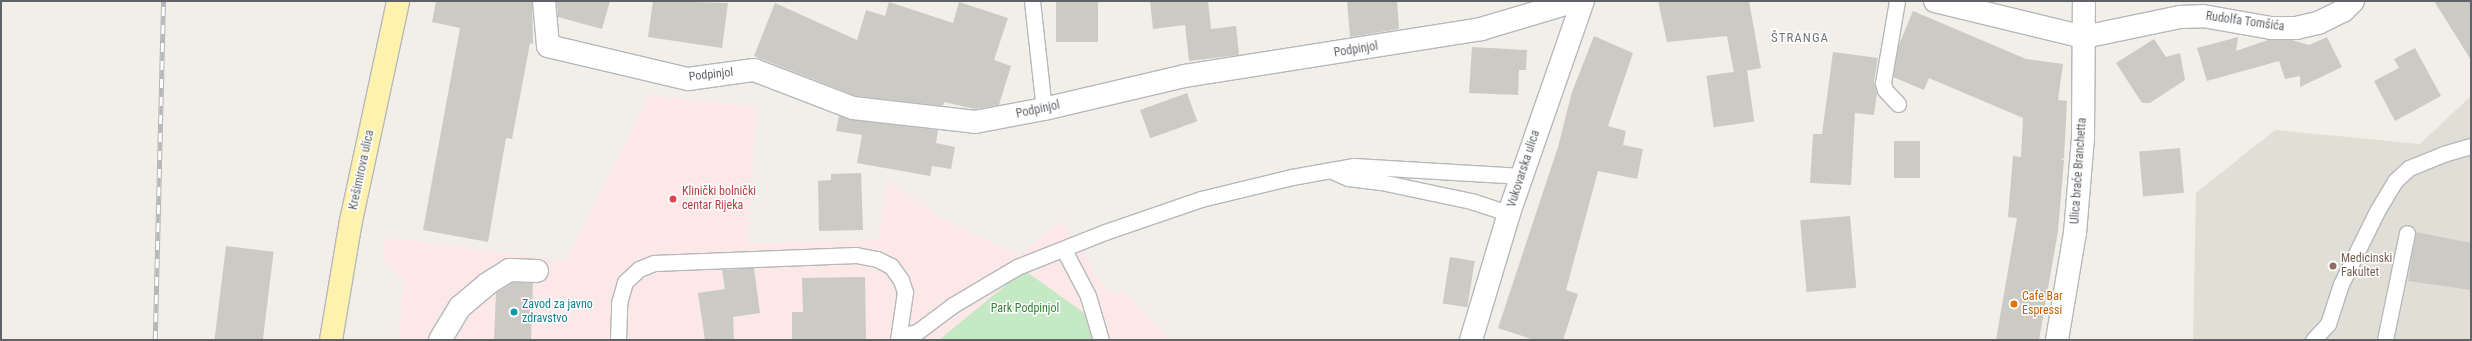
<!DOCTYPE html>
<meta charset="utf-8">
<style>
body{margin:0}
#map{position:relative;width:2472px;height:341px;overflow:hidden;background:#f1efe8;font-family:"Roboto Condensed",sans-serif}
div>[style]{position:absolute}
.education>*{inset:0;background:#e1ded6}
.medical>*{inset:0;background:#fce8e6}
.green>*{inset:0;background:#c5e8c5}
.building>*{inset:0;background:#cccac5;transform-origin:0 0}
.roads{filter:drop-shadow(1px 0 #b5b8bc) drop-shadow(-1px 0 #b5b8bc) drop-shadow(0 1px #b5b8bc) drop-shadow(0 -1px #b5b8bc)}
.lane>*{height:15px;margin:-7.5px;padding:0 7.5px;transform-origin:7.5px;border-radius:7.5px;background:#fff}
.street>*{height:22px;margin:-11px;padding:0 11px;transform-origin:11px;border-radius:11px;background:#fff}
.secondary>*{height:22px;margin:-11px;padding:0 11px;transform-origin:11px;border-radius:11px;background:#fff}
.primary>*{height:22px;margin:-11px;padding:0 11px;transform-origin:11px;border-radius:11px;background:#fff2af}
.rail>*{height:4.5px;margin-top:-2.25px;transform-origin:0;background:repeating-linear-gradient(90deg,#fff 0 9px,#b6b7b8 0 18px);box-sizing:border-box;border-block:1px solid #b6b7b8}
.dots>*{width:11px;height:11px;translate:-50% -50%;box-sizing:border-box;border:2px solid #fff;border-radius:50%}
span{translate:-50% -50%;white-space:nowrap;text-align:center;line-height:1.15;-webkit-text-stroke:3px #fff;paint-order:stroke}
.street-label{font-size:12px;color:#5f6368}
.health-label{font-size:12px;color:#be3a42}
.left{translate:0 -50%;text-align:left}
.education-label{font-size:12px;color:#785e54}
.food-label{font-size:12px;color:#c56008}
.culture-label{font-size:12px;color:#0d838f}
.park-label{font-size:12px;color:#348238}
.neighbourhood-label{font-size:13px;color:#70757a;letter-spacing:1px}
.frame{position:absolute;inset:0;border:2px solid #5f6368;pointer-events:none}
</style>
<div id="map">
<div class="education">
<div style="clip-path:polygon(2471px 96px,2471px 340px,2193px 340px,2196px 193px,2275px 130px,2420px 144px)"></div>
</div>
<div class="medical">
<div style="clip-path:polygon(650px 95px,757px 107px,747px 243px,878px 240px,887px 180px,942px 218px,1019px 255px,1062px 221px,1110px 295px,1123px 290px,1170px 340px,398px 340px,404px 280px,383px 261px,385px 237px,565px 261px)"></div>
</div>
<div class="green">
<div style="clip-path:polygon(1024px 270px,1087px 315px,1093px 340px,939px 340px)"></div>
</div>
<div class="building">
<div style="clip-path:polygon(436px 1px,532px 1px,533px 44px,530px 43px,512px 139px,506px 138px,488px 242px,423px 230px,460px 28px,432px 22px)"></div>
<div style="clip-path:polygon(557px 1px,610px 1px,602px 29px,558px 17px)"></div>
<div style="clip-path:polygon(653px 1px,728px 3px,722px 48px,648px 37px)"></div>
<div style="left:1056px;top:1px;width:42px;height:41px"></div>
<div style="clip-path:polygon(1150px 1px,1208px 1px,1211px 29px,1236px 26px,1239px 55px,1189px 61px,1185px 25px,1153px 29px)"></div>
<div style="clip-path:polygon(1347px 1px,1397px 1px,1399px 29px,1350px 37px)"></div>
<div style="clip-path:polygon(1658px 1px,1749px 1px,1761px 68px,1734px 73px,1727px 36px,1667px 42px)"></div>
<div style="clip-path:polygon(2434px 1px,2471px 1px,2471px 60px)"></div>
<div style="clip-path:polygon(889px 2px,953px 23px,959px 2px,1008px 18px,994px 60px,1011px 66px,999px 105px,975px 109px,944px 102px,943px 106px,856px 96px,754px 56px,775px 3px,857px 40px,866px 10px,885px 16px)"></div>
<div style="clip-path:polygon(1913px 11px,2026px 59px,2063px 64px,2058px 100px,2067px 101px,2064px 158px,2061px 160px,2064px 160px,2063px 172px,2058px 231px,2039px 340px,1996px 340px,2017px 218px,2008px 217px,2013px 156px,2021px 157px,2023px 118px,1929px 78px,1924px 90px,1893px 77px,1898px 47px)"></div>
<div style="clip-path:polygon(1594px 36px,1633px 53px,1608px 126px,1626px 131px,1623px 145px,1643px 149px,1637px 179px,1598px 171px,1566px 290px,1578px 294px,1563px 340px,1534px 340px,1498px 328px,1558px 147px,1572px 92px)"></div>
<div style="clip-path:polygon(2238px 37px,2236px 51px,2268px 40px,2292px 40px,2309px 45px,2327px 37px,2342px 67px,2300px 87px,2300px 76px,2285px 79px,2279px 61px,2207px 81px,2197px 48px)"></div>
<div style="clip-path:polygon(2154px 39px,2166px 57px,2180px 53px,2185px 80px,2150px 103px,2142px 103px,2116px 63px)"></div>
<div style="clip-path:polygon(1472px 47px,1527px 50px,1526px 70px,1519px 70px,1518px 95px,1469px 93px)"></div>
<div style="clip-path:polygon(2415px 48px,2441px 96px,2395px 121px,2374px 81px,2399px 68px,2394px 59px)"></div>
<div style="clip-path:polygon(1833px 52px,1878px 58px,1874px 81px,1877px 93px,1874px 115px,1855px 113px,1851px 185px,1810px 183px,1813px 134px,1822px 134px)"></div>
<div style="left:1747px;top:70px;width:52px;height:41px;rotate:82deg"></div>
<div style="left:1187px;top:93px;width:30px;height:50px;rotate:70deg"></div>
<div style="clip-path:polygon(839px 116px,852px 120px,938px 130px,936px 143px,955px 147px,951px 169px,932px 166px,930px 176px,857px 163px,862px 135px,836px 131px)"></div>
<div style="left:1894px;top:141px;width:26px;height:37px"></div>
<div style="left:2180px;top:148px;width:45px;height:41px;rotate:85deg"></div>
<div style="clip-path:polygon(861px 173px,863px 230px,819px 231px,818px 181px,831px 180px,831px 174px)"></div>
<div style="left:1850px;top:216px;width:72px;height:50px;rotate:85deg"></div>
<div style="clip-path:polygon(2416px 232px,2471px 243px,2471px 290px,2408px 281px)"></div>
<div style="left:226px;top:246px;width:48px;height:95px;rotate:7deg"></div>
<div style="left:1450px;top:257px;width:25px;height:47px;rotate:9deg"></div>
<div style="clip-path:polygon(754px 268px,760px 313px,733px 317px,734px 340px,705px 340px,698px 293px,725px 289px,722px 270px)"></div>
<div style="clip-path:polygon(865px 277px,866px 339px,792px 340px,792px 312px,803px 312px,802px 278px)"></div>
<div style="clip-path:polygon(512px 283px,533px 283px,531px 340px,494px 340px,496px 293px)"></div>
</div>
<div class="roads">
<div class="lane">
<div style="left:1032px;top:1px;width:109px;rotate:83.7deg"></div>
<div style="left:1897px;top:1px;width:83px;rotate:99.7deg"></div>
<div style="left:1883px;top:83px;width:7px;rotate:74deg"></div>
<div style="left:1885px;top:90px;width:19px;rotate:47deg"></div>
<div style="left:1332px;top:171px;width:17px;rotate:24deg"></div>
<div style="left:1348px;top:178px;width:33px;rotate:7deg"></div>
<div style="left:1381px;top:182px;width:92px;rotate:11.9deg"></div>
<div style="left:1471px;top:201px;width:40px;rotate:18deg"></div>
<div style="left:1064px;top:250px;width:52px;rotate:62.4deg"></div>
<div style="left:1088px;top:296px;width:46px;rotate:73.5deg"></div>
<div style="left:899px;top:336px;width:18px;rotate:-13deg"></div>
<div style="left:917px;top:332px;width:45px;rotate:-36.9deg"></div>
<div style="left:953px;top:305px;width:74px;rotate:-30.7deg"></div>
<div style="left:1017px;top:267px;width:95px;rotate:-21.7deg"></div>
<div style="left:1105px;top:232px;width:102px;rotate:-19deg"></div>
<div style="left:1201px;top:199px;width:94px;rotate:-13.6deg"></div>
<div style="left:1292px;top:177px;width:63px;rotate:-10.1deg"></div>
<div style="left:1354px;top:166px;width:168px;rotate:3.4deg"></div>
<div style="left:618px;top:340px;width:37px;rotate:-88deg"></div>
<div style="left:619px;top:303px;width:22px;rotate:-74deg"></div>
<div style="left:625px;top:282px;width:19px;rotate:-43deg"></div>
<div style="left:639px;top:269px;width:16px;rotate:-22deg"></div>
<div style="left:654px;top:263px;width:202px;rotate:-2.3deg"></div>
<div style="left:856px;top:255px;width:21px;rotate:11deg"></div>
<div style="left:877px;top:259px;width:16px;rotate:27deg"></div>
<div style="left:891px;top:266px;width:17px;rotate:54deg"></div>
<div style="left:901px;top:280px;width:13px;rotate:72deg"></div>
<div style="left:905px;top:292px;width:49px;rotate:98.3deg"></div>
<div style="left:2313px;top:340px;width:22px;rotate:-47deg"></div>
<div style="left:2328px;top:324px;width:42px;rotate:-72deg"></div>
<div style="left:2341px;top:284px;width:81px;rotate:-63.7deg"></div>
<div style="left:2377px;top:211px;width:35px;rotate:-59deg"></div>
<div style="left:2395px;top:181px;width:19px;rotate:-43deg"></div>
<div style="left:2409px;top:168px;width:37px;rotate:-22deg"></div>
<div style="left:2443px;top:154px;width:29px;rotate:-16deg"></div>
<div style="left:2385px;top:340px;width:109px;rotate:-78.4deg"></div>
</div>
<div class="street">
<div style="left:544px;top:1px;width:45px;rotate:84.9deg"></div>
<div style="left:548px;top:46px;width:144px;rotate:13.3deg"></div>
<div style="left:688px;top:79px;width:67px;rotate:-7.8deg"></div>
<div style="left:754px;top:70px;width:106px;rotate:21deg"></div>
<div style="left:853px;top:108px;width:123px;rotate:6.5deg"></div>
<div style="left:975px;top:122px;width:70px;rotate:-10.7deg"></div>
<div style="left:1044px;top:109px;width:145px;rotate:-13.2deg"></div>
<div style="left:1185px;top:76px;width:300px;rotate:-9deg"></div>
<div style="left:1481px;top:29px;width:98px;rotate:-16.6deg"></div>
<div style="left:1935px;top:1px;width:153px;rotate:13.6deg"></div>
<div style="left:2084px;top:37px;width:98px;rotate:-11.8deg"></div>
<div style="left:2180px;top:17px;width:23px;rotate:-2deg"></div>
<div style="left:2203px;top:16px;width:69px;rotate:10deg"></div>
<div style="left:2271px;top:28px;width:25px"></div>
<div style="left:2296px;top:28px;width:23px;rotate:-13deg"></div>
<div style="left:2318px;top:23px;width:28px;rotate:-26deg"></div>
<div style="left:2343px;top:11px;width:14px;rotate:-45deg"></div>
<div style="left:440px;top:340px;width:39px;rotate:-59deg"></div>
<div style="left:460px;top:307px;width:35px;rotate:-40deg"></div>
<div style="left:487px;top:284px;width:26px;rotate:-32deg"></div>
<div style="left:509px;top:270px;width:28px;rotate:2deg"></div>
<div style="left:2057px;top:340px;width:109px;rotate:-80.5deg"></div>
<div style="left:2075px;top:233px;width:95px;rotate:-85.2deg"></div>
<div style="left:2083px;top:138px;width:137px;rotate:-89.6deg"></div>
</div>
<div class="secondary">
<div style="left:1471px;top:340px;width:133px;rotate:-73.3deg"></div>
<div style="left:1509px;top:213px;width:225px;rotate:-70.8deg"></div>
</div>
<div class="primary">
<div style="left:331px;top:340px;width:121px;rotate:-80.5deg"></div>
<div style="left:351px;top:221px;width:225px;rotate:-77.9deg"></div>
</div>
</div>
<div class="rail">
<div style="left:155px;top:340px;width:339px;rotate:-88.6deg"></div>
</div>
<div class="dots">
<div style="left:673px;top:199px;background:#e0444e"></div>
<div style="left:2333px;top:266px;background:#8d6e63"></div>
<div style="left:2014px;top:304px;background:#e8710a"></div>
<div style="left:514px;top:312px;background:#0f9aa8"></div>
</div>
<div class="street-label">
<span style="left:2245px;top:22px;rotate:8deg">Rudolfa Tomšića</span>
<span style="left:1356px;top:50px;rotate:-9deg">Podpinjol</span>
<span style="left:711px;top:75px;rotate:-6deg">Podpinjol</span>
<span style="left:1038px;top:110px;rotate:-12deg">Podpinjol</span>
<span style="left:1524px;top:169px;rotate:-72deg">Vukovarska ulica</span>
<span style="left:362px;top:170px;rotate:-78deg">Krešimirova ulica</span>
<span style="left:2079px;top:171px;rotate:-86deg">Ulica braće Branchetta</span>
</div>
<div class="health-label">
<span class="left" style="left:682px;top:199px">Klinički bolnički<br>centar Rijeka</span>
</div>
<div class="education-label">
<span class="left" style="left:2341px;top:266px">Medicinski<br>Fakultet</span>
</div>
<div class="food-label">
<span class="left" style="left:2022px;top:304px">Cafe Bar<br>Espressi</span>
</div>
<div class="culture-label">
<span class="left" style="left:522px;top:312px">Zavod za javno<br>zdravstvo</span>
</div>
<div class="park-label">
<span style="left:1025px;top:309px">Park Podpinjol</span>
</div>
<div class="neighbourhood-label">
<span style="left:1800px;top:38px">ŠTRANGA</span>
</div>
<div class="frame"></div>
</div>
